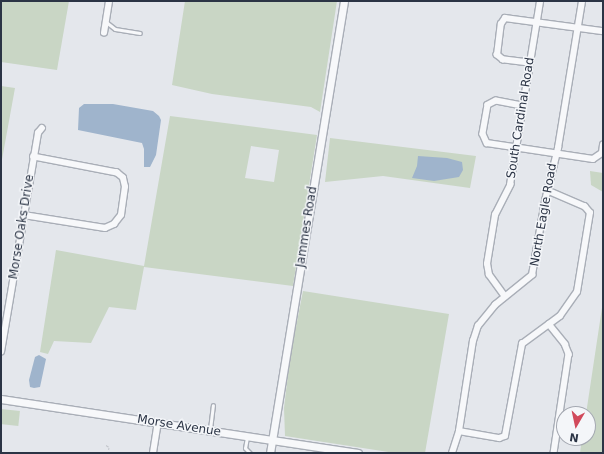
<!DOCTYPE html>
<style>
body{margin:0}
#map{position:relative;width:604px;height:454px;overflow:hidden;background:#e4e7ec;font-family:"DejaVu Sans",sans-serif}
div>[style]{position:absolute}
.green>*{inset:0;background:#c9d6c5;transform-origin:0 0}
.water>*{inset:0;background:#9fb4cc}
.path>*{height:1px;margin-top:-0.5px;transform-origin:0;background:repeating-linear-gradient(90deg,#c2c5cb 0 3px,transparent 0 6px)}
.roads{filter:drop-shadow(1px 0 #a9aeb7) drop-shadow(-1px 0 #a9aeb7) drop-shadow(0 1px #a9aeb7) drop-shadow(0 -1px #a9aeb7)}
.service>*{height:3px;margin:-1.5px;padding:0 1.5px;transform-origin:1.5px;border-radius:1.5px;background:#f7f8fa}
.minor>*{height:5.5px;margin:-2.75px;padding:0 2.75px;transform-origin:2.75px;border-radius:2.75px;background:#f7f8fa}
.tertiary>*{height:7px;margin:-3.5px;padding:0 3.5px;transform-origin:3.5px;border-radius:3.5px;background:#f7f8fa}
span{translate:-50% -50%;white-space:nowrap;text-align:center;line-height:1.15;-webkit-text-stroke:3px #f4f6f9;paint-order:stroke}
.street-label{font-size:12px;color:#2b3445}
.frame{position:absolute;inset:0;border:2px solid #2b3445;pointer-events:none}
.north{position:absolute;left:556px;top:406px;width:40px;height:40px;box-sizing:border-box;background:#f4f6f9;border:1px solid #a4a8b1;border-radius:50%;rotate:189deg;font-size:11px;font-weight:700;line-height:16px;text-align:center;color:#2b3445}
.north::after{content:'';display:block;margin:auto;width:14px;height:18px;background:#d1495b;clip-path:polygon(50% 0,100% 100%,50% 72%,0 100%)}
</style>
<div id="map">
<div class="green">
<div style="clip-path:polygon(1px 1px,69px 1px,57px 70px,1px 62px)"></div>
<div style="clip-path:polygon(185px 1px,337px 1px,320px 112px,311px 107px,212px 94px,172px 85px)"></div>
<div style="clip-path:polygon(1px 86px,15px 88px,1px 165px)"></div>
<div style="clip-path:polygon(evenodd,170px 116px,317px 135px,293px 286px,144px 267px,136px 310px,109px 307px,91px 343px,54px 341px,48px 354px,40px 352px,56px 250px,144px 266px,170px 116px,251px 146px,279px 150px,274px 182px,245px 178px,251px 146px)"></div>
<div style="clip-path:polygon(330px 138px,476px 156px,470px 188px,383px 176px,325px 182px)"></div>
<div style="clip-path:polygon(590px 171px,603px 173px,603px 192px,591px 185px)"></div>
<div style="clip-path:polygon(303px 291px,449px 314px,425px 453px,395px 453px,285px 436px,284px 408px,290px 357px)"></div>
<div style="clip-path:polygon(603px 301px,603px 453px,580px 453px,582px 438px,588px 438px,588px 414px,586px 414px)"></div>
<div style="left:1px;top:409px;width:19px;height:15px;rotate:6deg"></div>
</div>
<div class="water">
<div style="clip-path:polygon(84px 104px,113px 104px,153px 111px,159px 116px,161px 120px,156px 155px,150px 167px,144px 167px,144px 149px,142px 143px,78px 130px,79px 108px)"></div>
<div style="clip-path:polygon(418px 156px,447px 158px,462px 162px,463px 170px,459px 177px,434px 181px,412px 178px,417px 166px)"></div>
<div style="clip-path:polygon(39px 355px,46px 359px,40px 387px,34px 388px,30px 387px,29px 380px,35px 357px)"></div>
</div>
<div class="path">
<div style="left:106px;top:445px;width:4px;rotate:34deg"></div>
<div style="left:109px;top:447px;width:6px;rotate:99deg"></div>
</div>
<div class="roads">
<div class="service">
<div style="left:106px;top:22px;width:11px;rotate:38deg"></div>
<div style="left:115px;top:29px;width:25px;rotate:9deg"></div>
<div style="left:210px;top:429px;width:24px;rotate:-83deg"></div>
<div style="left:247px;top:437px;width:11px;rotate:100deg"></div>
<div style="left:245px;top:448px;width:7px;rotate:45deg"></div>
</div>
<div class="minor">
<div style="left:104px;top:33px;width:32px;rotate:-81deg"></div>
<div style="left:529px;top:63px;width:26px;rotate:-173deg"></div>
<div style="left:503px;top:60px;width:8px;rotate:-140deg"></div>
<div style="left:497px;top:55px;width:31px;rotate:-83deg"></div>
<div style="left:501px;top:24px;width:7px;rotate:-56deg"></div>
<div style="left:505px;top:18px;width:99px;rotate:7.6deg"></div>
<div style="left:522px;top:106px;width:26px;rotate:-169deg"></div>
<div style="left:496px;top:101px;width:9px;rotate:153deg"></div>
<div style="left:488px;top:105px;width:29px;rotate:100deg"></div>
<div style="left:483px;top:134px;width:10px;rotate:66deg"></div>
<div style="left:487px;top:143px;width:107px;rotate:8.6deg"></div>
<div style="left:593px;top:159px;width:11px;rotate:-34deg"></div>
<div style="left:602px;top:153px;width:8px;rotate:-83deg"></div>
<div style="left:24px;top:215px;width:82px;rotate:9.1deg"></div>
<div style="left:105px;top:228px;width:10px;rotate:-24deg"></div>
<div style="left:114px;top:224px;width:11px;rotate:-52deg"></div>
<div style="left:121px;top:215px;width:28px;rotate:-82deg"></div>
<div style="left:125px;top:187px;width:9px;rotate:-103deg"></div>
<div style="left:123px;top:178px;width:8px;rotate:-140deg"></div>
<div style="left:117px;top:173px;width:85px;rotate:-169.1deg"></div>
<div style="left:505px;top:297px;width:27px;rotate:-126deg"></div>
<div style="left:489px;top:275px;width:11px;rotate:-100deg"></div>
<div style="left:487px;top:264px;width:50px;rotate:-80.7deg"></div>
<div style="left:495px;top:215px;width:34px;rotate:-63deg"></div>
<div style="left:510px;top:185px;width:186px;rotate:-80.7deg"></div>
<div style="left:549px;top:324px;width:26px;rotate:51deg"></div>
<div style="left:565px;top:344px;width:11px;rotate:68deg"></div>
<div style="left:569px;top:354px;width:100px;rotate:98.6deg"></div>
<div style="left:1px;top:352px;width:222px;rotate:-80.4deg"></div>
<div style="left:38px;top:133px;width:6px;rotate:-51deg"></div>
<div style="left:459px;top:431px;width:41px;rotate:9.9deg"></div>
<div style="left:499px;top:438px;width:6px;rotate:-18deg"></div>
<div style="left:505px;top:436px;width:94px;rotate:-79.5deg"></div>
<div style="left:522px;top:344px;width:47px;rotate:-36.4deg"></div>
<div style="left:560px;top:316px;width:29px;rotate:-55deg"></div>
<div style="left:577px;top:292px;width:80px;rotate:-80.7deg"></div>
<div style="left:590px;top:213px;width:8px;rotate:-130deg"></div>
<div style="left:585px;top:207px;width:40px;rotate:-156.6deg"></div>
<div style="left:153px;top:453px;width:30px;rotate:-81deg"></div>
<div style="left:452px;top:453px;width:23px;rotate:-72deg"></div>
<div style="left:459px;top:431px;width:91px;rotate:-81.2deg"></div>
<div style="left:473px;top:341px;width:16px;rotate:-72deg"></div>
<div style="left:478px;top:326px;width:27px;rotate:-51deg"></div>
<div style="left:495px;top:305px;width:48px;rotate:-39deg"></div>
<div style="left:532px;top:275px;width:75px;rotate:-80deg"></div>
<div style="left:545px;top:201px;width:55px;rotate:-76.2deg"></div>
<div style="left:558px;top:148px;width:149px;rotate:-80.7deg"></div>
</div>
<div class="tertiary">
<div style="left:1px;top:399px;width:361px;rotate:8.6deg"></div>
<div style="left:270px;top:453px;width:458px;rotate:-80.7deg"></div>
</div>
</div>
<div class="street-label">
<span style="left:521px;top:118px;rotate:-81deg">South Cardinal Road</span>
<span style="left:544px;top:215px;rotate:-80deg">North Eagle Road</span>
<span style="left:22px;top:227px;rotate:-81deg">Morse Oaks Drive</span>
<span style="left:307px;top:227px;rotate:-81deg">Jammes Road</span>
<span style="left:179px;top:426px;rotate:9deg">Morse Avenue</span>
</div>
<div class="frame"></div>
<div class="north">N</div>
</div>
